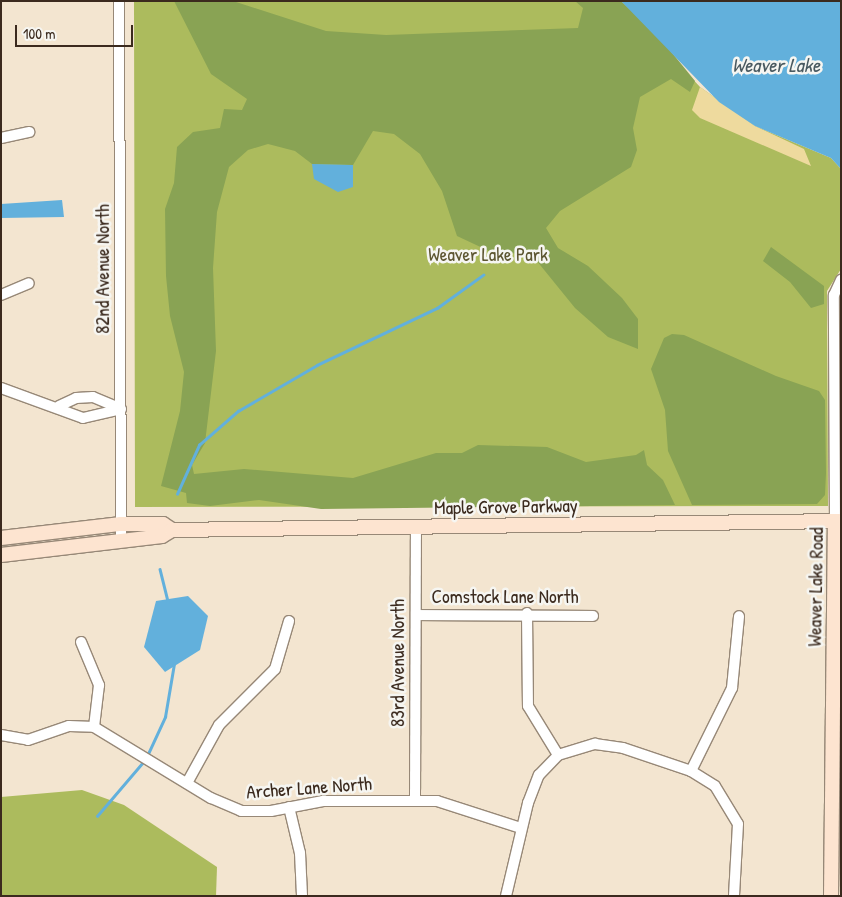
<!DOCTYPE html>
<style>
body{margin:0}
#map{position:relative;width:842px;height:897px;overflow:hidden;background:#f3e5d0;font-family:"Patrick Hand",sans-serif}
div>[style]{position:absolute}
.green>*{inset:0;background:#acbb5d}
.forest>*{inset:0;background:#89a354}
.sand>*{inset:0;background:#eeda9e}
.water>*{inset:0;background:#62b0dc}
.stream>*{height:2.5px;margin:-1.25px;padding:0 1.25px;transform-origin:1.25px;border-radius:1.25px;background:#62b0dc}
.roads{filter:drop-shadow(1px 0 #978877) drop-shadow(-1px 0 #978877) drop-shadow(0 1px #978877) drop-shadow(0 -1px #978877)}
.minor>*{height:10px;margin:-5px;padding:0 5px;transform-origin:5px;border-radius:5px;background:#fff}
.secondary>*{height:14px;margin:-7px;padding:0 7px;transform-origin:7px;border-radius:7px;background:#fde4d0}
span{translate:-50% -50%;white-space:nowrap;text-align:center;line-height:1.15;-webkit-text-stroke:5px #f6f6f2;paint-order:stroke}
.park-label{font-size:19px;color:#5d5631}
.street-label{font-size:19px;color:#3b2a1e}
.water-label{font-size:20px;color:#495960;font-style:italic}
.frame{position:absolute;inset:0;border:2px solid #3b2a1e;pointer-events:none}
.scale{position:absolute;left:15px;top:25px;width:118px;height:22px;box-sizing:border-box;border:2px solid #3b2a1e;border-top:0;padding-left:6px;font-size:15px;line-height:18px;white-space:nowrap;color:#3b2a1e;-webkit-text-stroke:4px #f6f6f2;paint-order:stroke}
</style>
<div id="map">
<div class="green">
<div style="clip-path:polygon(134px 1px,621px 1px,700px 87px,755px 126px,831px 158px,841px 169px,841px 269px,827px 291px,828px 506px,135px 507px)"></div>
<div style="clip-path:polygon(82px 790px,124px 805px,217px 867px,216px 896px,1px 896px,1px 797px)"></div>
</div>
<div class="forest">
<div style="clip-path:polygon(174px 1px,233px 1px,326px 31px,386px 35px,578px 28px,583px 8px,575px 1px,621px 1px,656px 33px,695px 81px,690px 92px,671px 79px,640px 97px,633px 128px,637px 150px,631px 167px,560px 211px,546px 228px,558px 248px,588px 266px,622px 298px,638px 319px,638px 349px,608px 337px,575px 308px,532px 255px,489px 251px,457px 236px,442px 191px,420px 154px,394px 134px,373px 131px,353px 165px,312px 164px,295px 151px,268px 144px,248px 150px,229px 167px,217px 212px,213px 268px,216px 351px,205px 443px,192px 465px,194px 474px,244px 469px,353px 478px,436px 453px,462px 453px,478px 445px,547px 447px,586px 462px,636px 455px,644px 450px,647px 465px,663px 480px,675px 505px,321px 509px,259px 500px,210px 506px,187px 503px,186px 493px,161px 486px,180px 411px,184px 372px,170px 316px,166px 276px,165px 209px,174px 183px,177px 147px,193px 132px,220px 128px,224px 109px,242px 110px,247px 99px,211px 74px)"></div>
<div style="clip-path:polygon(771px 247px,824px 286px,824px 304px,811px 308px,790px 282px,763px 261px)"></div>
<div style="clip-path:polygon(672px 334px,684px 335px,776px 376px,819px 391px,825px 400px,826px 473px,825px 495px,817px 504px,692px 505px,668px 451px,665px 410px,651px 369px,664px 338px)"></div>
</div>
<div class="sand">
<div style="clip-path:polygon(700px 87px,755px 126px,804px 149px,811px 166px,700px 118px,692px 110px)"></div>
</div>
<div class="water">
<div style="clip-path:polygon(621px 1px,841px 1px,841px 169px,831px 158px,755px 126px,719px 102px)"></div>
<div style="clip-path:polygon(312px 164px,353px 165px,353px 187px,338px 192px,314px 179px)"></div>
<div style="clip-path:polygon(62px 200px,64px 217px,1px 218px,1px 204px)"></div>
<div style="clip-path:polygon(188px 596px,208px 616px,200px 650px,165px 672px,144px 647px,156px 601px)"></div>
</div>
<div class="stream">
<div style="left:177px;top:494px;width:54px;rotate:-65.8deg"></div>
<div style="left:199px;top:445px;width:52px;rotate:-41.1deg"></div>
<div style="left:238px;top:411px;width:91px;rotate:-30.2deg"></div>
<div style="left:317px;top:365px;width:133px;rotate:-25.4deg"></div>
<div style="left:437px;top:308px;width:57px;rotate:-35.7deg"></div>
<div style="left:160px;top:569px;width:34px;rotate:76deg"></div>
<div style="left:147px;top:756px;width:43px;rotate:-65.2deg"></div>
<div style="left:165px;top:717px;width:54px;rotate:-80.4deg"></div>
<div style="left:97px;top:816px;width:72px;rotate:-49.5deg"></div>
</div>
<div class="roads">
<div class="minor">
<div style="left:119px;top:1px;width:536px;rotate:89.79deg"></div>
<div style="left:1px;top:138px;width:29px;rotate:-12deg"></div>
<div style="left:1px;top:295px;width:30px;rotate:-23deg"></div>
<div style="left:1px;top:388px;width:87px;rotate:20.1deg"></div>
<div style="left:83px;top:418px;width:39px;rotate:-13deg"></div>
<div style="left:59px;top:406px;width:19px;rotate:-25deg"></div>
<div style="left:76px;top:398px;width:17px;rotate:-3deg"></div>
<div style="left:93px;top:397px;width:30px;rotate:23deg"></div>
<div style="left:835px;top:521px;width:226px;rotate:-90.3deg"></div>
<div style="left:834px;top:295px;width:17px;rotate:-65deg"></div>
<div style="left:527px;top:613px;width:93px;rotate:89.4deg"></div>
<div style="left:528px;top:706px;width:57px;rotate:58.5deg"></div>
<div style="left:416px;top:615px;width:177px;rotate:0.3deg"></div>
<div style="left:81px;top:642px;width:47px;rotate:67.3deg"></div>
<div style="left:99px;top:685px;width:42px;rotate:96.8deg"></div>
<div style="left:1px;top:735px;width:27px;rotate:10deg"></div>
<div style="left:28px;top:740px;width:43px;rotate:-18.9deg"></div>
<div style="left:69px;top:726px;width:25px;rotate:2deg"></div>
<div style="left:94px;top:727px;width:137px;rotate:31.3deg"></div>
<div style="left:211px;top:798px;width:33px;rotate:23deg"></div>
<div style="left:241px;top:811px;width:30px"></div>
<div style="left:271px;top:811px;width:53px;rotate:-10.9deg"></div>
<div style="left:323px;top:801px;width:114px"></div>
<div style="left:437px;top:801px;width:88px;rotate:17.8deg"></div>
<div style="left:691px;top:771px;width:93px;rotate:-63.7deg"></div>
<div style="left:732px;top:688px;width:72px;rotate:-84.4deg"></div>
<div style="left:187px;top:783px;width:66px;rotate:-61.1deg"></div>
<div style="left:219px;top:725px;width:79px;rotate:-45deg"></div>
<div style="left:275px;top:669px;width:50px;rotate:-73.7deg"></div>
<div style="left:415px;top:800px;width:274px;rotate:-89.8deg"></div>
<div style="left:289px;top:807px;width:47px;rotate:76.6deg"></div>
<div style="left:300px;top:853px;width:43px;rotate:87.3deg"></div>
<div style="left:506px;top:896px;width:96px;rotate:-76.7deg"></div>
<div style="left:528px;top:803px;width:30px;rotate:-69deg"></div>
<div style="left:539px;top:775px;width:28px;rotate:-46deg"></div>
<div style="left:558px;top:755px;width:39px;rotate:-17deg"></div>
<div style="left:595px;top:744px;width:28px;rotate:8deg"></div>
<div style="left:623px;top:748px;width:72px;rotate:18.7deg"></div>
<div style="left:691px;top:771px;width:28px;rotate:32deg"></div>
<div style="left:715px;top:786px;width:44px;rotate:58.8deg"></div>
<div style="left:738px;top:824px;width:72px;rotate:93.2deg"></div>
</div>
<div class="secondary">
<div style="left:1px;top:538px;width:121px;rotate:-6.7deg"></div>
<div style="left:121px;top:524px;width:42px"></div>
<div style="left:163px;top:524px;width:11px;rotate:34deg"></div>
<div style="left:1px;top:555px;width:162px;rotate:-6.7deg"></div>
<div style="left:162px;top:536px;width:12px;rotate:-31deg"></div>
<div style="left:172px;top:530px;width:669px;rotate:-0.77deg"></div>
<div style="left:831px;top:896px;width:375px;rotate:-89.4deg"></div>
</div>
</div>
<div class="park-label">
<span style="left:488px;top:255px">Weaver Lake Park</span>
</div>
<div class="street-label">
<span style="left:103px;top:269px;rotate:-90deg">82nd Avenue North</span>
<span style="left:506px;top:507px;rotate:-1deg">Maple Grove Parkway</span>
<span style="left:816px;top:587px;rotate:-89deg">Weaver Lake Road</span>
<span style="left:505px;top:597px">Comstock Lane North</span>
<span style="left:398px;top:663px;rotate:-90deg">83rd Avenue North</span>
<span style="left:309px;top:788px;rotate:-4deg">Archer Lane North</span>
</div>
<div class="water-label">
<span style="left:776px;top:64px">Weaver Lake</span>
</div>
<div class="frame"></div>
<div class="scale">100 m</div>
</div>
